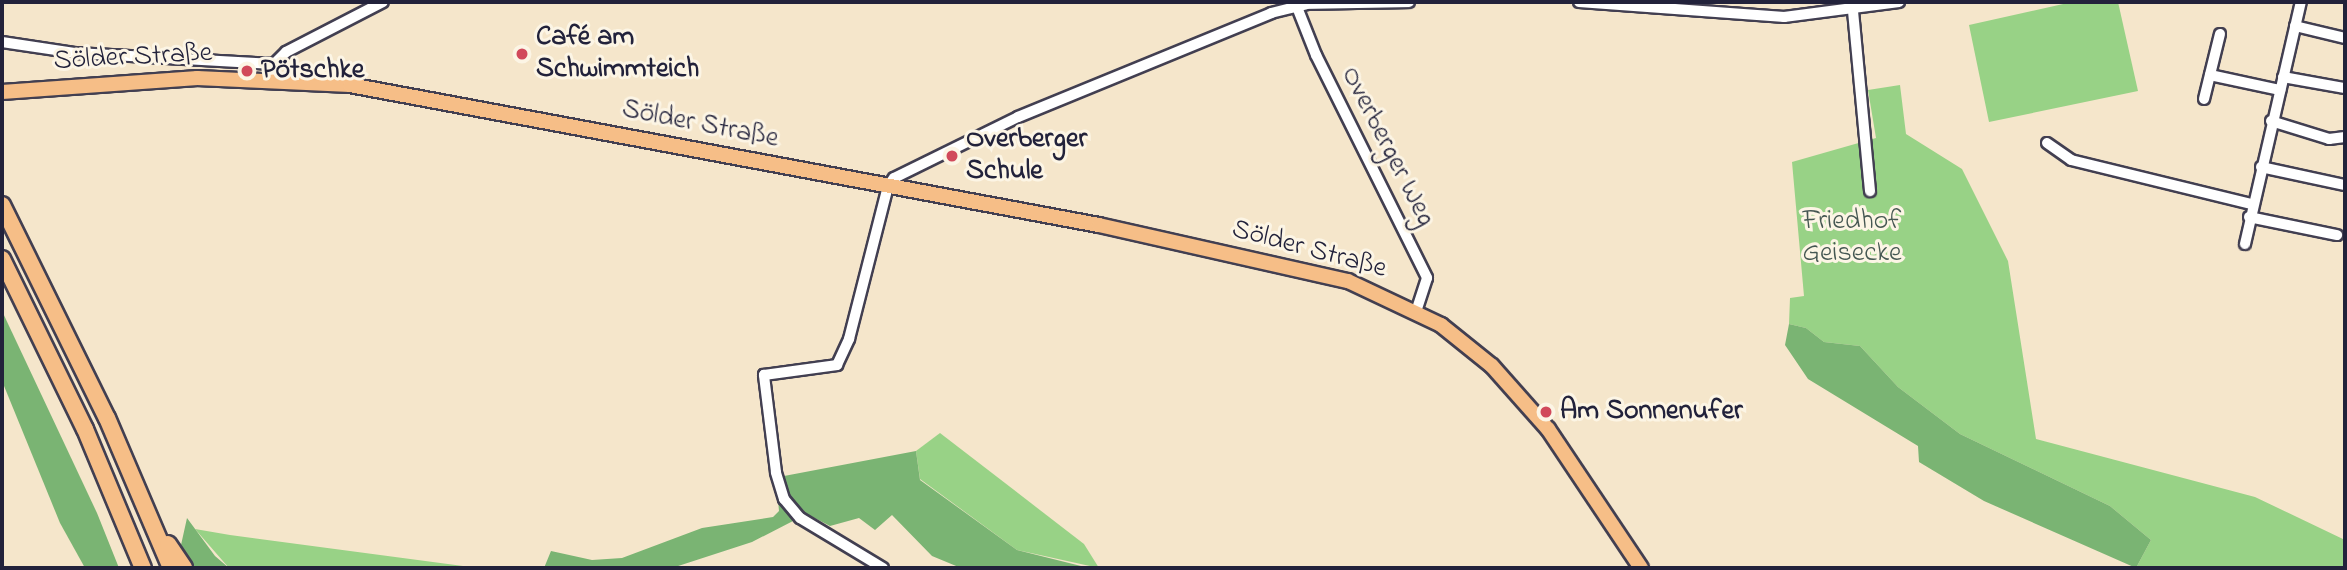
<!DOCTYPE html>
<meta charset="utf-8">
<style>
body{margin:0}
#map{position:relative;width:2347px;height:570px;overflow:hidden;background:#f5e6cb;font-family:"Indie Flower",sans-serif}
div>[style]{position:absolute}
.green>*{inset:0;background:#98d286}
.forest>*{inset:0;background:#7ab473}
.roads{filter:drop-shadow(2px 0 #423f51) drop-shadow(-2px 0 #423f51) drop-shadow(0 2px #423f51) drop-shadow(0 -2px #423f51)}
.minor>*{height:10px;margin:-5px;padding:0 5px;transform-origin:5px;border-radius:5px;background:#fff}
.major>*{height:14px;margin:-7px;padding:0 7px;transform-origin:7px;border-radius:7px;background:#f6be87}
.highway>*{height:16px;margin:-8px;padding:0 8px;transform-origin:8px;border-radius:8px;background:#f6be87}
.dots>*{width:19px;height:19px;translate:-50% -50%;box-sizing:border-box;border:4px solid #fcf5e5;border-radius:50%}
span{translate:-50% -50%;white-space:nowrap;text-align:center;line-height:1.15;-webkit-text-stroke:6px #fcf5e5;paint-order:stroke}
.poi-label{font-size:28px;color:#22223b;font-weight:700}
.left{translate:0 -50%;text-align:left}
.street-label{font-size:28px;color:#22223b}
.park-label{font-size:28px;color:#455752}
.frame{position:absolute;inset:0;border:4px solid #22223b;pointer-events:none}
</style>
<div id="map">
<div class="green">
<div style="clip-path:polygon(2072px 2px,2118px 2px,2138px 91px,1989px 122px,1969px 25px)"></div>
<div style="clip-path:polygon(1900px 85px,1906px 134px,1962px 169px,2008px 261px,2036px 439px,2255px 497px,2345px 540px,2345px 568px,2136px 568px,2151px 540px,2110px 506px,1960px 434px,1898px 387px,1860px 346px,1824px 342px,1806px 328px,1789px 324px,1790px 298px,1804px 296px,1792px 162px,1876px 138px,1868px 90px)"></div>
<div style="clip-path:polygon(940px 433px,1084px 544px,1099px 568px,1017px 550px,920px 479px,916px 451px)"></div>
<div style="clip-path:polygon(195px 529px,230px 535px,478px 568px,229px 568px)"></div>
</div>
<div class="forest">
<div style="clip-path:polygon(2px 311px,97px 513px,119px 568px,85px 568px,60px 523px,2px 381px)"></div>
<div style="clip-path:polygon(1789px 324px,1806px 328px,1824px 342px,1860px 346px,1898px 387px,1960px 434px,2110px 506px,2151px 540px,2136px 568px,1984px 501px,1919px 462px,1918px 446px,1808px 379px,1785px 345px)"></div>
<div style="clip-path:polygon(916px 451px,920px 480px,1017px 550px,1089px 568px,961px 568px,932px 556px,892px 515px,875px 530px,859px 518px,830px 526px,807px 514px,790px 498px,784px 476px)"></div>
<div style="clip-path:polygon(778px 500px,793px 521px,752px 542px,672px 568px,544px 568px,551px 551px,592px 560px,622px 558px,702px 528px,773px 517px,779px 511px)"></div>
<div style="clip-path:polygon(187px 518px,215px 556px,229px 568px,191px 568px,181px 545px)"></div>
</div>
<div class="roads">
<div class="minor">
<div style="left:1295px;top:2px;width:57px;rotate:68.4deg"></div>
<div style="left:1316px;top:55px;width:249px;rotate:63.5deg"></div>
<div style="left:1427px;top:278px;width:35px;rotate:108deg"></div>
<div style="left:1579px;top:2px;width:206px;rotate:4.2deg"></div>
<div style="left:1784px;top:17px;width:116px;rotate:-7.4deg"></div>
<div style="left:1853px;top:11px;width:181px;rotate:84.6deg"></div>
<div style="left:2295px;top:26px;width:51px;rotate:13.5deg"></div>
<div style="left:2px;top:42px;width:75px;rotate:8.5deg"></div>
<div style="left:76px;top:53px;width:198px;rotate:3.2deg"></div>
<div style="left:2210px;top:75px;width:72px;rotate:12.1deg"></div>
<div style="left:2283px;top:77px;width:63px;rotate:10.1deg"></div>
<div style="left:272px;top:79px;width:15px;rotate:-82deg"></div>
<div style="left:274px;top:64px;width:17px;rotate:-45deg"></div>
<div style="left:286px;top:52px;width:109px;rotate:-27.3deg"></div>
<div style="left:2204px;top:99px;width:67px;rotate:-76.2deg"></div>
<div style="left:2271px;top:121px;width:61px;rotate:17.2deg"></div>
<div style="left:2329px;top:139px;width:16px;rotate:-7deg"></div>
<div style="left:2047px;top:143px;width:29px;rotate:35deg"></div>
<div style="left:2071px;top:160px;width:186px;rotate:13.7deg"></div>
<div style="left:2261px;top:167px;width:86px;rotate:12.1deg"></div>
<div style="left:2249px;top:217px;width:90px;rotate:11.6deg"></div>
<div style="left:2245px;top:244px;width:248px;rotate:-77deg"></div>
<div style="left:883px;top:568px;width:97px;rotate:-148.9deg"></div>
<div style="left:800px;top:518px;width:25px;rotate:-130deg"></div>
<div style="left:784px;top:499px;width:28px;rotate:-107deg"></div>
<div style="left:776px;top:472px;width:98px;rotate:-97.1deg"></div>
<div style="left:764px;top:375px;width:74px;rotate:-7.8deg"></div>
<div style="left:837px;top:365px;width:29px;rotate:-65deg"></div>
<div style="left:849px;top:339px;width:158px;rotate:-75.7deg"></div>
<div style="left:888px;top:186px;width:10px;rotate:-53deg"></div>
<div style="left:894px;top:178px;width:138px;rotate:-26.2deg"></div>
<div style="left:1018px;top:117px;width:274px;rotate:-22.3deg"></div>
<div style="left:1271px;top:13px;width:36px;rotate:-14deg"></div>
<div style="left:1306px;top:4px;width:103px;rotate:-1.1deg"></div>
</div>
<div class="major">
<div style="left:2px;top:92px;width:196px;rotate:-4.1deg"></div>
<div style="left:197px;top:78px;width:153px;rotate:2.6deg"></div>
<div style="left:350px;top:85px;width:762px;rotate:10.59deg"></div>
<div style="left:1099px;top:225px;width:255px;rotate:12.7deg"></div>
<div style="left:1348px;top:281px;width:103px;rotate:25.3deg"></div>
<div style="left:1441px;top:325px;width:65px;rotate:38.8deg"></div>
<div style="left:1492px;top:366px;width:84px;rotate:48.4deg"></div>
<div style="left:1548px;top:429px;width:167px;rotate:56.2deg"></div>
</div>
<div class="highway">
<div style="left:2px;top:205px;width:237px;rotate:63.8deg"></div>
<div style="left:107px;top:418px;width:163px;rotate:66.9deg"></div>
<div style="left:2px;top:259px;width:189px;rotate:64deg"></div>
<div style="left:85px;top:429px;width:151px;rotate:67.4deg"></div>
<div style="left:168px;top:544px;width:29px;rotate:56deg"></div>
</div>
</div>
<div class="dots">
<div style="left:522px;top:54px;background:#d1495b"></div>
<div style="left:247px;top:71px;background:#d1495b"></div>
<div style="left:952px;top:156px;background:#d1495b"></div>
<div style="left:1546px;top:412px;background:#d1495b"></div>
</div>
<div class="poi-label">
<span class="left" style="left:536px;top:54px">Café am<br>Schwimmteich</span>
<span class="left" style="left:261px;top:71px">Pötschke</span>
<span class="left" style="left:966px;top:156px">Overberger<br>Schule</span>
<span class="left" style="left:1560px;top:412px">Am Sonnenufer</span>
</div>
<div class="street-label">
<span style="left:133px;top:58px;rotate:-3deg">Sölder Straße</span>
<span style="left:700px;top:125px;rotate:11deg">Sölder Straße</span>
<span style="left:1387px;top:147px;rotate:63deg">Overberger Weg</span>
<span style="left:1309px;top:250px;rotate:15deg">Sölder Straße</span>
</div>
<div class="park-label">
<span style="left:1852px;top:238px">Friedhof<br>Geisecke</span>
</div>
<div class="frame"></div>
</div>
